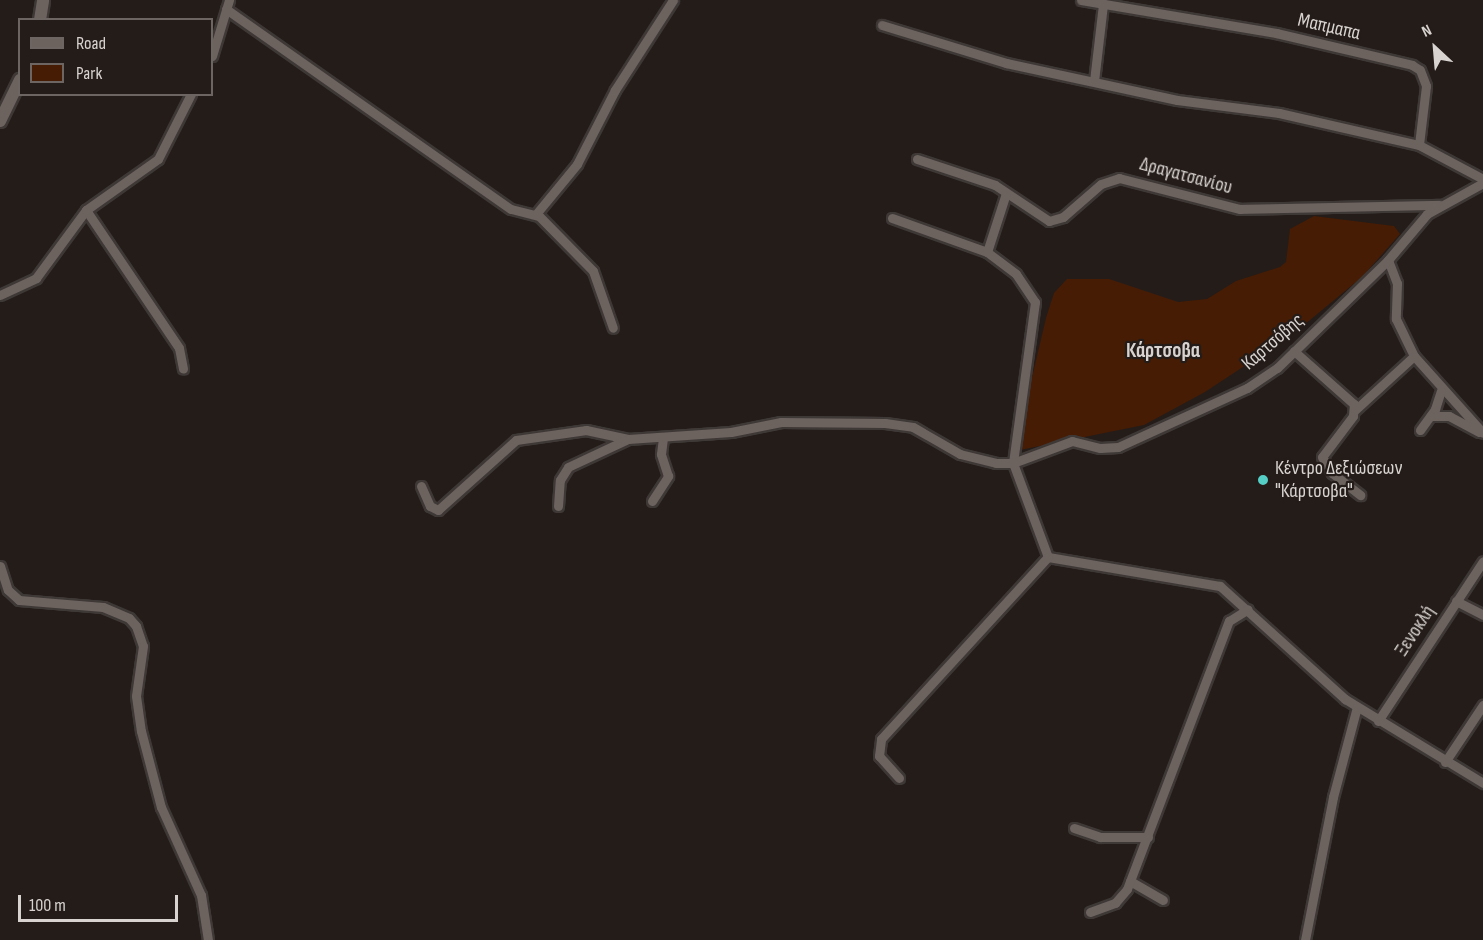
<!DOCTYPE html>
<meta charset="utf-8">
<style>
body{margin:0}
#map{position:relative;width:1483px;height:940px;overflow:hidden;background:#241c19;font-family:"Sofia Sans Condensed",sans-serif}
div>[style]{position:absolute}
.green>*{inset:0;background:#461c04}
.roads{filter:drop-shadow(2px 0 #3e3836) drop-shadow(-2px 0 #3e3836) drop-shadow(0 2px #3e3836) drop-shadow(0 -2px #3e3836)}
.street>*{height:9px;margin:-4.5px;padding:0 4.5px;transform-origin:4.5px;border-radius:4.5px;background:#6c635f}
.secondary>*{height:12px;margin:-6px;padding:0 6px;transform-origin:6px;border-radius:6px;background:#6c635f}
.dots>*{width:16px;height:16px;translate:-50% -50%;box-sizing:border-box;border:3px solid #241c19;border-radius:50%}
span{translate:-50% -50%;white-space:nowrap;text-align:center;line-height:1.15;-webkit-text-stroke:4.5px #241c19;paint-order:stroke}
.street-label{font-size:20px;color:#d8d3d0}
.poi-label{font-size:20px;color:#d8d3d0}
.left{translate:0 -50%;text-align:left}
.neighbourhood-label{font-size:21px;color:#d8d3d0;font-weight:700}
.legend{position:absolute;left:18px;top:18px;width:195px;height:78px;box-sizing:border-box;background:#241c19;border:2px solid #6c6562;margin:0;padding:8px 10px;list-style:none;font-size:18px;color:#d8d3d0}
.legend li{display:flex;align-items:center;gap:12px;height:30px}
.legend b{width:30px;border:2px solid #6c6562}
.north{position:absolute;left:1405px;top:18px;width:60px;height:60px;-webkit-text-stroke:4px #241c19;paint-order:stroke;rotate:334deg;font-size:16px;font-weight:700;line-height:24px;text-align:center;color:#d8d3d0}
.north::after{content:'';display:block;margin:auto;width:21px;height:27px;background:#d8d3d0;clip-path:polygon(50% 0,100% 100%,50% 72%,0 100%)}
.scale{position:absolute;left:18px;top:895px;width:160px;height:27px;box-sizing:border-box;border:3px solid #d8d3d0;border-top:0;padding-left:8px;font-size:18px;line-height:21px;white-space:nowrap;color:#d8d3d0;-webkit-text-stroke:4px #241c19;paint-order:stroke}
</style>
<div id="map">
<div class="green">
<div style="clip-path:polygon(1314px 216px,1394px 226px,1400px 234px,1362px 277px,1293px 334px,1205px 392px,1144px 425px,1020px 450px,1018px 437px,1046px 318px,1054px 293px,1067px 279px,1109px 279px,1178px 302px,1207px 299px,1236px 281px,1280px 267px,1286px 262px,1290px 229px)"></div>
</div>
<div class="roads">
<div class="street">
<div style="left:1081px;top:0;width:198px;rotate:9.6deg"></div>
<div style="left:1276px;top:33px;width:140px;rotate:13.2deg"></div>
<div style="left:1412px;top:65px;width:9px;rotate:32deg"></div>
<div style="left:1420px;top:70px;width:17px;rotate:69deg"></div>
<div style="left:1426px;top:86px;width:59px;rotate:96.8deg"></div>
<div style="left:226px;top:9px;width:348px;rotate:35.1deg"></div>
<div style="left:511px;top:209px;width:29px;rotate:14deg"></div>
<div style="left:539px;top:216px;width:77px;rotate:45.5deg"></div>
<div style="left:593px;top:271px;width:60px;rotate:70.7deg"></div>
<div style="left:882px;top:25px;width:130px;rotate:17deg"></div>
<div style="left:1006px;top:63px;width:175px;rotate:12.2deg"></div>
<div style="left:1177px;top:100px;width:103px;rotate:7.3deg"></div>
<div style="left:1279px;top:113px;width:144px;rotate:12.9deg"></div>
<div style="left:1419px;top:145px;width:72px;rotate:28deg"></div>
<div style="left:212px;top:56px;width:59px;rotate:-73.1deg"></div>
<div style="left:1094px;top:81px;width:78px;rotate:-83.3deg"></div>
<div style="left:917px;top:159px;width:82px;rotate:18.4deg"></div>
<div style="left:995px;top:185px;width:65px;rotate:33.7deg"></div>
<div style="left:1049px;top:221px;width:15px;rotate:-16deg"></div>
<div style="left:1063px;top:217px;width:50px;rotate:-41deg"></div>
<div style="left:1101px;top:184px;width:19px;rotate:-18deg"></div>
<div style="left:1119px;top:178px;width:125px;rotate:14.4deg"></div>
<div style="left:1240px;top:209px;width:199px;rotate:-1.2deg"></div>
<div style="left:86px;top:210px;width:166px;rotate:56deg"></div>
<div style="left:179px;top:348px;width:21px;rotate:79deg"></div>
<div style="left:536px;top:214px;width:65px;rotate:-50.6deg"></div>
<div style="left:577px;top:164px;width:83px;rotate:-62.8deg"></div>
<div style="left:615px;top:90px;width:107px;rotate:-57.2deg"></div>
<div style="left:892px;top:218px;width:101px;rotate:19.7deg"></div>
<div style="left:987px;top:252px;width:36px;rotate:37deg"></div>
<div style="left:1016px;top:274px;width:34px;rotate:56deg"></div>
<div style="left:1035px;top:302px;width:162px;rotate:97.8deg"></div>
<div style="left:1013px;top:463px;width:100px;rotate:69.6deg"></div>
<div style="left:1048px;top:557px;width:174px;rotate:9.6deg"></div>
<div style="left:1220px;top:586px;width:169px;rotate:42.1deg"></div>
<div style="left:1345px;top:699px;width:162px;rotate:31.3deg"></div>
<div style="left:987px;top:252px;width:62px;rotate:-72.1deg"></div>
<div style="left:1388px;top:260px;width:25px;rotate:69deg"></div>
<div style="left:1397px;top:283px;width:36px;rotate:92deg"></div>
<div style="left:1396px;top:319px;width:41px;rotate:64.1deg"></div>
<div style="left:1414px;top:356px;width:103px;rotate:48.1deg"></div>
<div style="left:0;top:295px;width:40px;rotate:-25deg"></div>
<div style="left:36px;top:278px;width:84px;rotate:-53.7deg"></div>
<div style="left:86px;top:210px;width:88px;rotate:-35.3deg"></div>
<div style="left:158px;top:159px;width:73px;rotate:-63.1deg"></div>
<div style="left:1294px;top:351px;width:80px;rotate:41.5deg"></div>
<div style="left:1354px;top:404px;width:12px;rotate:95deg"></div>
<div style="left:1353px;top:416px;width:51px;rotate:127.1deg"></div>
<div style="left:1322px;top:457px;width:19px;rotate:58deg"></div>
<div style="left:1332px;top:473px;width:36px;rotate:38deg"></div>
<div style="left:1355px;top:410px;width:80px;rotate:-42.5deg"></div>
<div style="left:1431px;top:416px;width:18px"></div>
<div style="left:1449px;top:416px;width:34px;rotate:28deg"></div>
<div style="left:1420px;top:430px;width:26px;rotate:-54deg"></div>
<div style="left:1435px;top:409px;width:19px;rotate:-72deg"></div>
<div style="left:421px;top:486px;width:22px;rotate:66deg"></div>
<div style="left:430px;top:506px;width:9px;rotate:27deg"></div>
<div style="left:438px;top:510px;width:105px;rotate:-41.9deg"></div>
<div style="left:516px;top:440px;width:71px;rotate:-8.1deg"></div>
<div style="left:586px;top:430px;width:43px;rotate:12.1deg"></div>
<div style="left:628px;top:439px;width:103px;rotate:-3.9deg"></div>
<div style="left:731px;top:432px;width:51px;rotate:-11.3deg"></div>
<div style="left:781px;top:422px;width:104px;rotate:0.6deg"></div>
<div style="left:885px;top:423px;width:28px;rotate:8deg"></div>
<div style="left:913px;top:427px;width:54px;rotate:29.9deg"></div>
<div style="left:960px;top:454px;width:37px;rotate:14deg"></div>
<div style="left:996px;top:463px;width:17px"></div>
<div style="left:1013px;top:463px;width:63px;rotate:-20.4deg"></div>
<div style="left:1072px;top:441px;width:29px;rotate:14deg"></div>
<div style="left:1100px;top:448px;width:18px;rotate:-3deg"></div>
<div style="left:1118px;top:447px;width:142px;rotate:-24.6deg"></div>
<div style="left:1247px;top:388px;width:36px;rotate:-34deg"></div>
<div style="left:1277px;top:368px;width:155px;rotate:-44.2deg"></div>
<div style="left:1388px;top:260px;width:60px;rotate:-49.7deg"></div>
<div style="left:1427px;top:214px;width:64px;rotate:-29deg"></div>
<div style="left:652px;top:501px;width:30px;rotate:-57deg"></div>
<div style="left:668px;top:476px;width:23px;rotate:-108deg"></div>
<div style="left:661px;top:454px;width:17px;rotate:-83deg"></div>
<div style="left:558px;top:506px;width:26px;rotate:-86deg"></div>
<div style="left:560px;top:480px;width:15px;rotate:-58deg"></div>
<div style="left:568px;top:467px;width:64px;rotate:-25deg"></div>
<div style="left:0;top:566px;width:25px;rotate:72deg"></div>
<div style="left:8px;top:590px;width:15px;rotate:42deg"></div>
<div style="left:19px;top:600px;width:84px;rotate:4.8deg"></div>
<div style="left:103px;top:607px;width:28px;rotate:23deg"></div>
<div style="left:129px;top:618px;width:11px;rotate:49deg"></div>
<div style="left:136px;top:626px;width:21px;rotate:71deg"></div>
<div style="left:143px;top:646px;width:50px;rotate:98deg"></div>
<div style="left:136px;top:696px;width:35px;rotate:82deg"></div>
<div style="left:141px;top:731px;width:79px;rotate:75.3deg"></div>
<div style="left:161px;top:807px;width:97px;rotate:65.6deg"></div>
<div style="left:201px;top:895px;width:46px;rotate:81.2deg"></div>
<div style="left:1456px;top:601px;width:30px;rotate:27deg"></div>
<div style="left:1378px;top:721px;width:191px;rotate:-56.7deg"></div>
<div style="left:1445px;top:762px;width:69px;rotate:-56.3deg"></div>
<div style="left:899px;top:778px;width:30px;rotate:-132deg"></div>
<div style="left:879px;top:756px;width:17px;rotate:-83deg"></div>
<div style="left:881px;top:739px;width:247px;rotate:-47.5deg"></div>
<div style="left:1074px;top:828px;width:28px;rotate:19deg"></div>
<div style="left:1100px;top:837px;width:48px"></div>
<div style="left:1130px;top:881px;width:38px;rotate:30deg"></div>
<div style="left:1090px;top:912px;width:27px;rotate:-20deg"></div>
<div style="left:1115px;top:903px;width:18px;rotate:-49deg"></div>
<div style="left:1127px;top:889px;width:287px;rotate:-69.2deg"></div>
<div style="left:1229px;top:621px;width:22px;rotate:-32deg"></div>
<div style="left:1305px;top:940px;width:146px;rotate:-78.9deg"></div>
<div style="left:1333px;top:797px;width:93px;rotate:-75.1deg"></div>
</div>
<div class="secondary">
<div style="left:40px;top:20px;width:20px;rotate:-81deg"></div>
<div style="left:0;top:121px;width:46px;rotate:-64deg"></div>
</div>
</div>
<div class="dots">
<div style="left:1263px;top:480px;background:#55cec6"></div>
</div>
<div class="street-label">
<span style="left:1329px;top:27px;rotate:13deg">Μαπμαπα</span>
<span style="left:1186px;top:176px;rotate:15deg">Δραγατσανίου</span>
<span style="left:1273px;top:342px;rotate:-41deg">Καρτσόβης</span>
<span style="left:1415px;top:631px;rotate:-57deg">Ξενοκλή</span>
</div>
<div class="poi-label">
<span class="left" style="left:1275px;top:480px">Κέντρο Δεξιώσεων<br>"Κάρτσοβα"</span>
</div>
<div class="neighbourhood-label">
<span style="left:1163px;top:351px">Κάρτσοβα</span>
</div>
<ul class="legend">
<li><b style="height:8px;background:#6c635f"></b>Road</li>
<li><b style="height:16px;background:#461c04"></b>Park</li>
</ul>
<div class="north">N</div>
<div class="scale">100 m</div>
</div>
